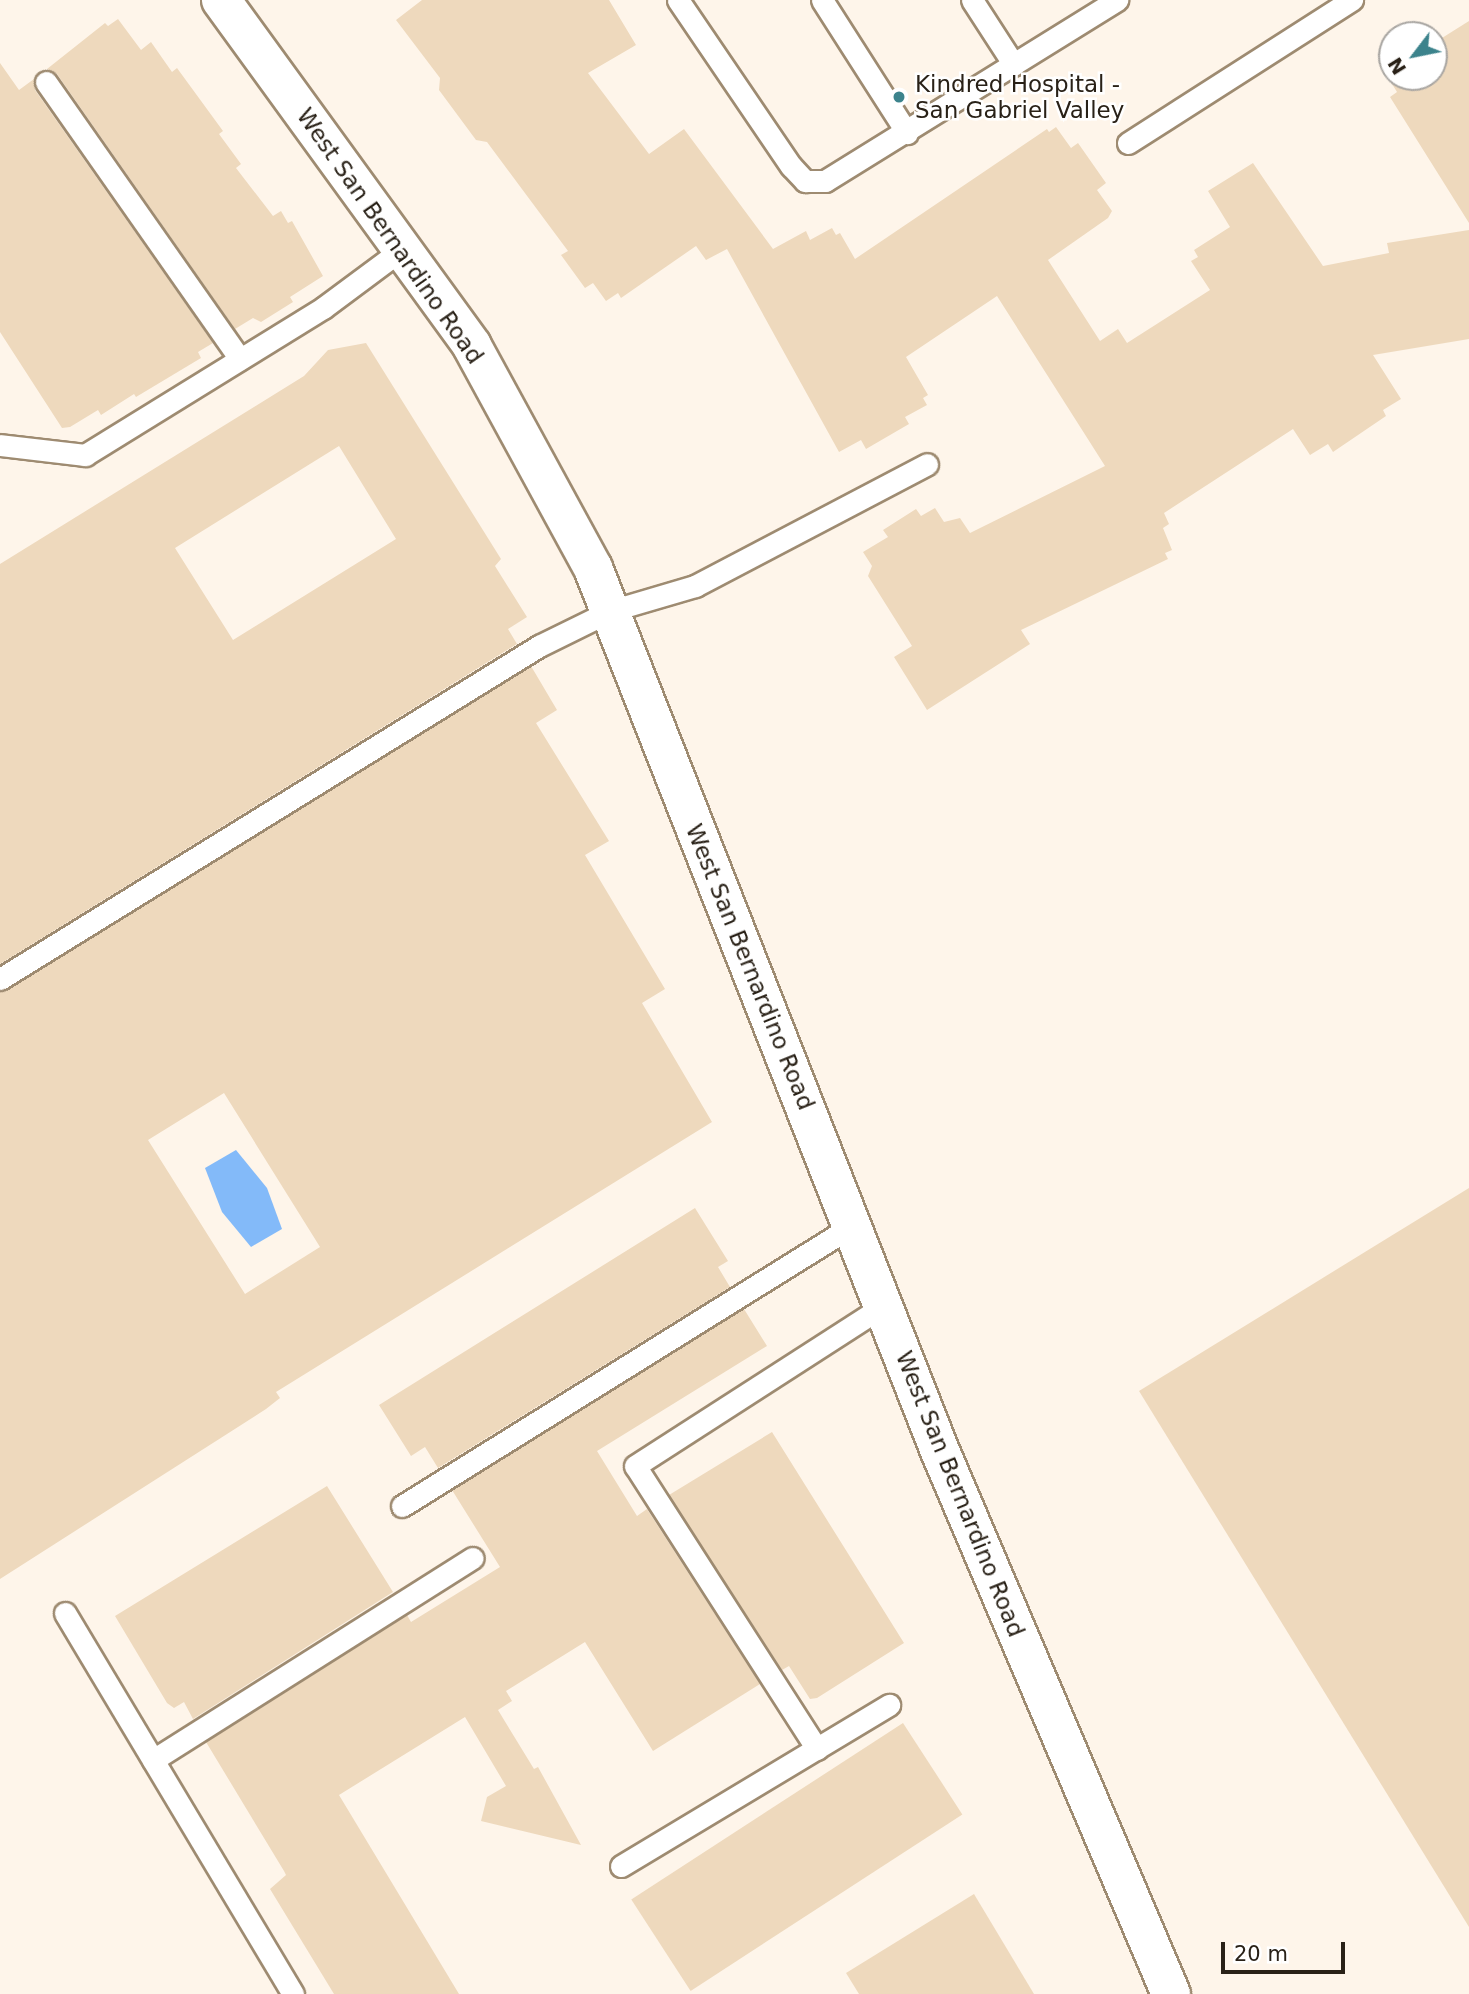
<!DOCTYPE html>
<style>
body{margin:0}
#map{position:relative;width:1469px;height:1994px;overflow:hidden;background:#fef5ea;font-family:"DejaVu Sans",sans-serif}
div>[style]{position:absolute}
.water>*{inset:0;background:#83baf9}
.building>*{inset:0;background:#eed9bd;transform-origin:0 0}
.roads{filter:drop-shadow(2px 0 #9e8b71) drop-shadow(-2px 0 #9e8b71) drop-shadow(0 2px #9e8b71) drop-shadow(0 -2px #9e8b71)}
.lane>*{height:21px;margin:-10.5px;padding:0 10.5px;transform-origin:10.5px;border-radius:10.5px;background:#fff}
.secondary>*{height:38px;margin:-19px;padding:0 19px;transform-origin:19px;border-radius:19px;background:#fff}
.dots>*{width:19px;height:19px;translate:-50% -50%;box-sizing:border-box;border:4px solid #fff;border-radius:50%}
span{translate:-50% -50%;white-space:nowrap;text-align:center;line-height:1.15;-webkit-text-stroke:5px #fff;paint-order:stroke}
.poi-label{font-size:23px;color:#292117}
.left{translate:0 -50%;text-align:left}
.street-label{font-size:23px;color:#292117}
.north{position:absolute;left:1378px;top:21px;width:70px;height:70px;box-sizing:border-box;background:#fff;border:2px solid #a9a6a2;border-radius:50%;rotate:238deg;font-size:19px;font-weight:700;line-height:28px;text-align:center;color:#292117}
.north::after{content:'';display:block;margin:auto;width:24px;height:32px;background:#3c838c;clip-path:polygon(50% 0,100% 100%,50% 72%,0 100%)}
.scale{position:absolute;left:1221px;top:1942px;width:124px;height:32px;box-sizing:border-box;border:4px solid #292117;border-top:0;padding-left:9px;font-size:21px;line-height:24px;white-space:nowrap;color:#292117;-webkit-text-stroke:5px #fff;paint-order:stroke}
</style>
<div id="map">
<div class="water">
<div style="clip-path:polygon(236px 1150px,267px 1188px,282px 1229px,251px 1247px,222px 1212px,205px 1168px)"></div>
</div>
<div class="building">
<div style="clip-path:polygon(422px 0,609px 0,636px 45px,588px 73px,649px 154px,684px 129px,773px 249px,806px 231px,810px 240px,832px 228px,836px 235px,840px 233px,855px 259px,1047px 129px,1049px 132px,1056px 127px,1071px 148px,1078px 143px,1106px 183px,1097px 190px,1112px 211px,1108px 218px,1048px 260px,1100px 341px,1118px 329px,1127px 343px,1210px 290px,1191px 261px,1198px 257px,1194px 250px,1230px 227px,1208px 191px,1253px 163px,1323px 266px,1389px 253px,1387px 243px,1469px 230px,1469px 339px,1373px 355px,1401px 399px,1383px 410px,1386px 416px,1333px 452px,1328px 444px,1310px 455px,1293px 429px,1164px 513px,1169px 524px,1163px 528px,1172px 550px,1165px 553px,1168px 559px,1021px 630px,1030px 644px,927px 710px,894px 657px,912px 646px,868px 576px,872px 566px,863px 552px,888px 537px,883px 530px,916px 509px,921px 516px,935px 508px,944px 522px,960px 518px,970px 533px,1105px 466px,997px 296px,906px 357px,928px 395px,923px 398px,927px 405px,905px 417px,909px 424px,866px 449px,861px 440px,839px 452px,727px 249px,706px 260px,696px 246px,621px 298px,618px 293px,606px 301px,593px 283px,585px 288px,561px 255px,568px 251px,487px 142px,476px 140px,439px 90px,440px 78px,396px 20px)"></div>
<div style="clip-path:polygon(118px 19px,141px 50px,151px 42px,172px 72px,177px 68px,223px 131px,219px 134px,241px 164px,236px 168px,273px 216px,281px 211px,288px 223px,292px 221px,323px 276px,290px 297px,293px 302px,261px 322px,253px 318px,235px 329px,57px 74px,47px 69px,105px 23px,108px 26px)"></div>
<div style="clip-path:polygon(1469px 21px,1469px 223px,1390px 97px,1397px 92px,1386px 74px,1392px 70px,1392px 77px,1434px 77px,1434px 43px)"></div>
<div style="clip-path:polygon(0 63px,19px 90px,34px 79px,35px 90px,213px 343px,198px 352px,201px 358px,136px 397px,134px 394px,101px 415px,98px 410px,70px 427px,62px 428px,0 332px)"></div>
<div style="clip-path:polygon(evenodd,366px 343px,501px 559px,495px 566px,527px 617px,508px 629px,517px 644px,0 964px,0 564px,304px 376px,328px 350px,366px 343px,339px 446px,396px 539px,233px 640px,175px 548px,339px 446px)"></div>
<div style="clip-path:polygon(evenodd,531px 666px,557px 710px,536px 723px,609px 841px,585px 855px,665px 989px,642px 1003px,712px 1122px,276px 1392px,280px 1398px,266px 1409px,0 1579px,0 992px,531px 666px,224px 1093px,320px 1247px,245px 1294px,148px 1140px,224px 1093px)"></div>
<div style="clip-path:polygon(1469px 1188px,1469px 1927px,1139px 1391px)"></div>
<div style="clip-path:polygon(695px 1208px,728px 1261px,718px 1267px,730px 1287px,438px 1468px,425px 1447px,411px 1456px,379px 1405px)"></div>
<div style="clip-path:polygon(744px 1309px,767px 1346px,597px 1451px,637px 1516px,647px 1509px,760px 1684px,653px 1751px,585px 1642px,506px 1691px,512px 1701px,498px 1710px,534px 1769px,538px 1767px,581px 1845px,481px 1821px,487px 1797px,506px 1786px,465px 1717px,339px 1795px,459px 1994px,334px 1994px,270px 1889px,286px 1875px,284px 1871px,206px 1742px,407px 1615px,411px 1622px,500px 1567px,452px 1490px)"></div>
<div style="clip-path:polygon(772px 1432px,904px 1643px,817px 1698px,810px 1699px,789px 1666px,782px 1670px,669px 1495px)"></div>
<div style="clip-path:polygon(327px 1486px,393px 1592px,193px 1719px,184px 1702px,174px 1708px,167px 1703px,115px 1616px)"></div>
<div style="left:903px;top:1723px;width:109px;height:324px;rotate:57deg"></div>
<div style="clip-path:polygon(974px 1894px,1034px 1994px,859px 1994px,846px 1973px)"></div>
</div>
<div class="roads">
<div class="lane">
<div style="left:678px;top:0;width:201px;rotate:55.8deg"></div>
<div style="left:791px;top:166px;width:21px;rotate:47deg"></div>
<div style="left:805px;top:181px;width:20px"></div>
<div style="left:825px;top:181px;width:344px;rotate:-31.8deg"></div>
<div style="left:822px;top:0;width:158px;rotate:57.4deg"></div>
<div style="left:972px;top:0;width:77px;rotate:57.1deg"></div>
<div style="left:46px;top:82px;width:338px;rotate:55deg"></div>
<div style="left:1128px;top:143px;width:266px;rotate:-32.6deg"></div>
<div style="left:0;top:445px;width:86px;rotate:6.7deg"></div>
<div style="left:85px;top:455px;width:280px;rotate:-31.7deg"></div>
<div style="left:323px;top:308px;width:97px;rotate:-36.6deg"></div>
<div style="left:0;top:979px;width:634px;rotate:-31.71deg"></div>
<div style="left:539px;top:646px;width:79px;rotate:-26.2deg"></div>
<div style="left:610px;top:611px;width:89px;rotate:-16.4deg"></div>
<div style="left:695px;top:586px;width:262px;rotate:-27.7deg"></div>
<div style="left:402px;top:1506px;width:530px;rotate:-31.89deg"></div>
<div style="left:65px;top:1613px;width:444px;rotate:59.1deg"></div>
<div style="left:817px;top:1749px;width:336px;rotate:-122.7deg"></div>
<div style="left:635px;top:1466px;width:295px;rotate:-32.8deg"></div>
<div style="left:153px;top:1760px;width:378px;rotate:-32.3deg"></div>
<div style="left:621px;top:1866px;width:313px;rotate:-31deg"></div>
</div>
<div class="secondary">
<div style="left:221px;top:0;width:427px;rotate:54deg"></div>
<div style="left:472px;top:346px;width:253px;rotate:61.4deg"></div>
<div style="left:593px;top:568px;width:949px;rotate:68.55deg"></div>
<div style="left:940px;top:1451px;width:590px;rotate:66.95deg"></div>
</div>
</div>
<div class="dots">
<div style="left:899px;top:97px;background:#3c838c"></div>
</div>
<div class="poi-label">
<span class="left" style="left:915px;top:97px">Kindred Hospital -<br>San Gabriel Valley</span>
</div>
<div class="street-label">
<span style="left:390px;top:236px;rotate:55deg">West San Bernardino Road</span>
<span style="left:750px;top:967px;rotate:68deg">West San Bernardino Road</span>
<span style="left:960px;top:1494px;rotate:68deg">West San Bernardino Road</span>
</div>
<div class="north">N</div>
<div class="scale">20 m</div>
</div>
